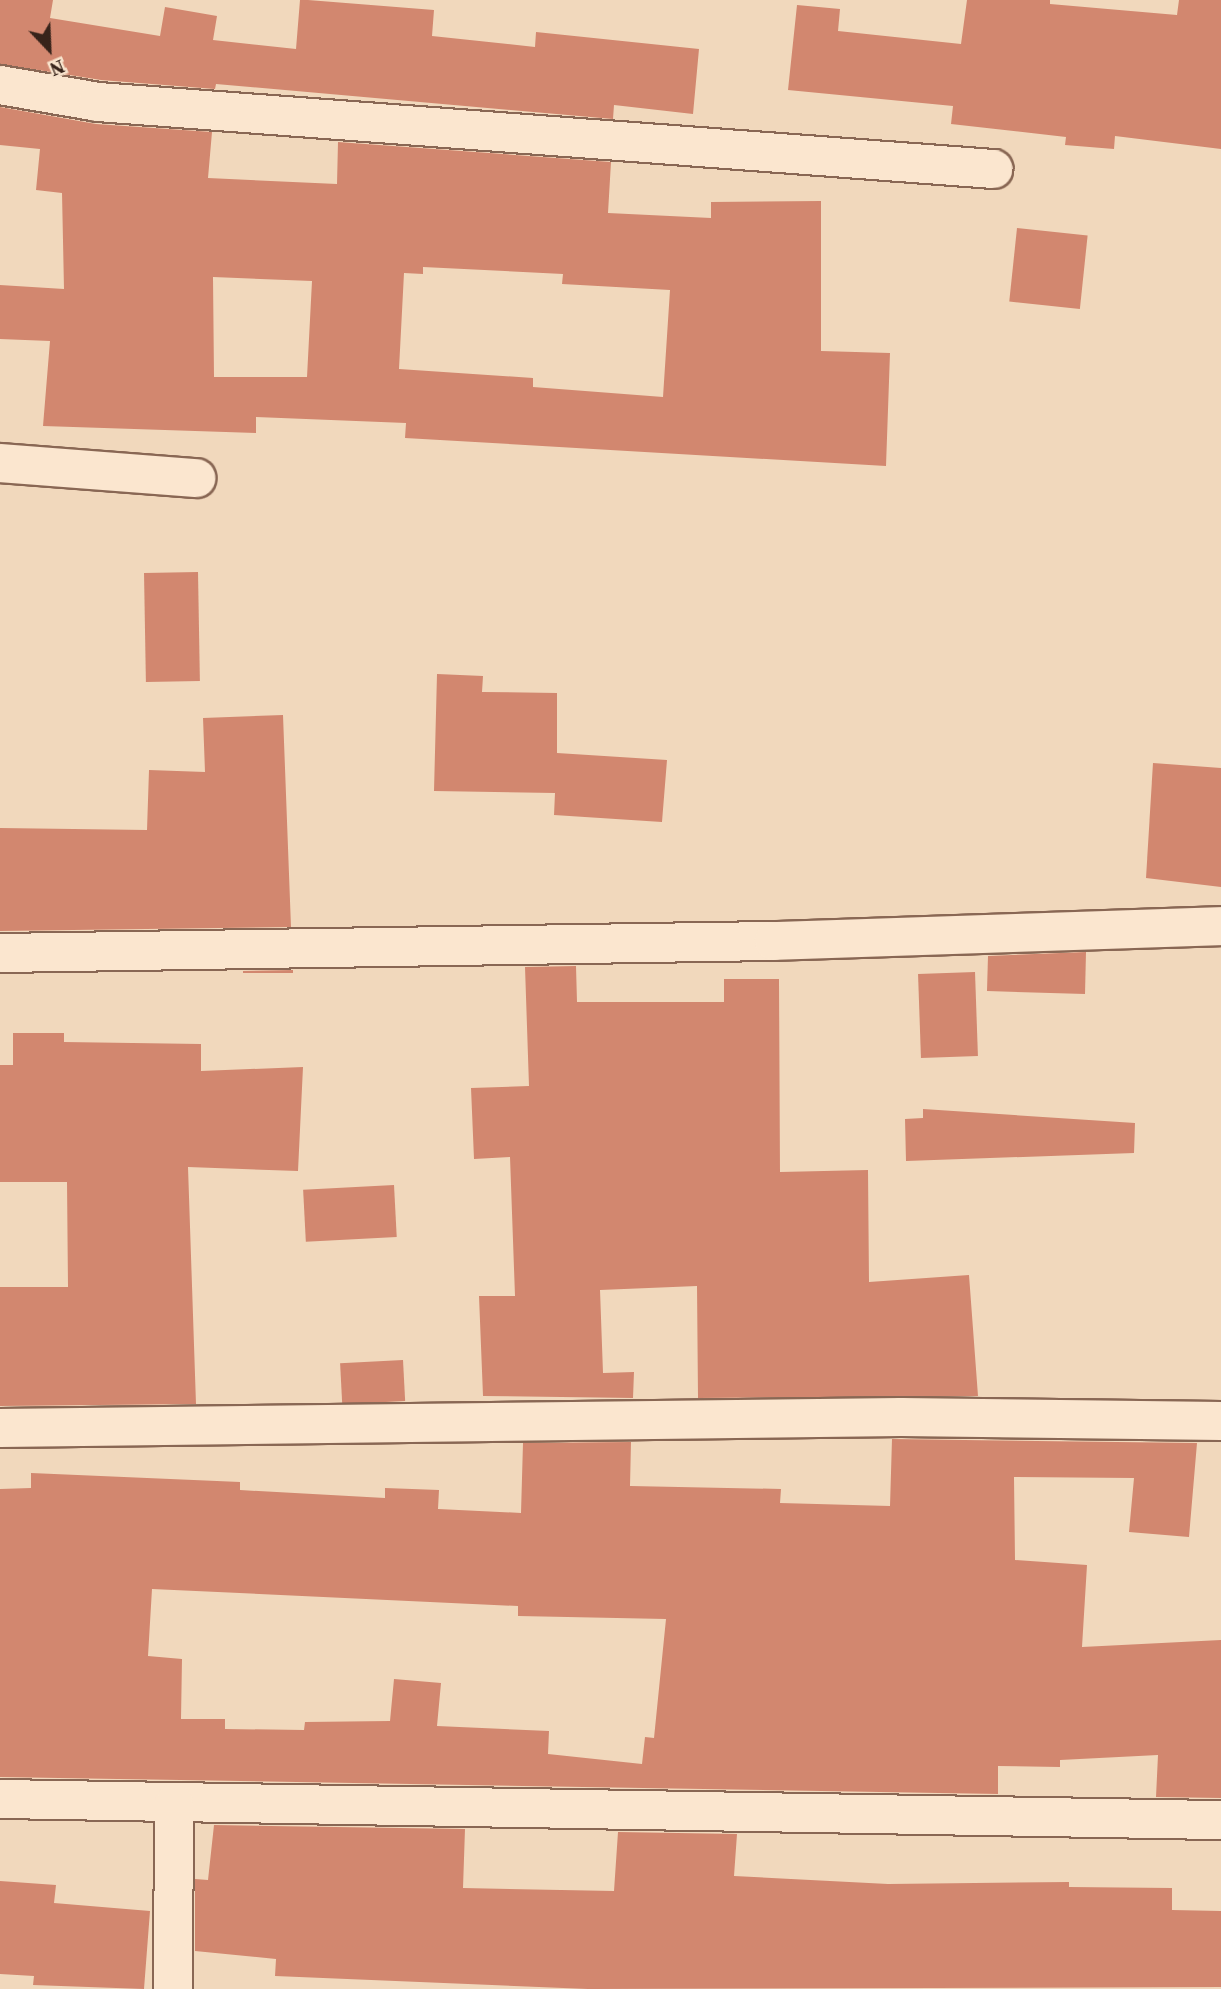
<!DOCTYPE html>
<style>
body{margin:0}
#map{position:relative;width:1221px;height:1989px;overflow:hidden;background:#f1d8bc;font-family:"Source Serif 4",serif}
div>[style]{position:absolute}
.building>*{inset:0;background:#d2876f;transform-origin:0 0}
.roads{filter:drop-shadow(2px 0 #896754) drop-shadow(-2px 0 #896754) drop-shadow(0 2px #896754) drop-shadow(0 -2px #896754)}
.minor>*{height:38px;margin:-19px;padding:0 19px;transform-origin:19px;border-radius:19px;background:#fbe6cf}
span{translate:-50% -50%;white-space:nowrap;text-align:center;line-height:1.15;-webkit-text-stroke:5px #f8e3cc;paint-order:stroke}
.north{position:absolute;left:14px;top:14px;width:70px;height:70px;-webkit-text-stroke:5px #f8e3cc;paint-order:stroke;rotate:157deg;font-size:19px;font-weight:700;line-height:28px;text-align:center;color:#37231a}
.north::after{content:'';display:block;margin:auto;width:24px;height:32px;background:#37231a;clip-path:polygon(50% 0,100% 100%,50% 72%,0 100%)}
</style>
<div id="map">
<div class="building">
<div style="clip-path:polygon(0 0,53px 0,50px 18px,160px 36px,165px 7px,217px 16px,213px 40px,296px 49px,300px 0,308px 0,434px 10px,432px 36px,535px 47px,536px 32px,699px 49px,693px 114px,614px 105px,613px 119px,216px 84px,215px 89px,101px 80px,0 64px)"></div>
<div style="clip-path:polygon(967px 0,1050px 0,1050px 4px,1177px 15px,1179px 0,1221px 0,1221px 149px,1115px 136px,1114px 149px,1065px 145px,1066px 137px,951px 124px,953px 106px,788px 90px,797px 5px,840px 9px,838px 31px,961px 44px)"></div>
<div style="clip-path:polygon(evenodd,0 107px,96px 124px,212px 132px,208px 178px,337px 184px,338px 142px,611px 162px,608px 213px,711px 218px,711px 202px,821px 201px,821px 351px,890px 353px,886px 466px,405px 438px,406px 423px,256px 417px,256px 433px,43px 426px,50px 341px,0 339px,0 285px,64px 289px,62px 193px,36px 190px,40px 149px,0 145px,0 107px,423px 267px,563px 274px,562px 284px,670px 290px,663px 397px,533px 387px,533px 378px,399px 369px,404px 273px,423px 274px,423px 267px,0 107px,213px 277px,312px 281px,307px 377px,214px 377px,213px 277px)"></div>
<div style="left:1017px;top:228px;width:71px;height:74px;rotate:6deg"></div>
<div style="left:198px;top:572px;width:109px;height:54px;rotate:89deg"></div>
<div style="clip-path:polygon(437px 674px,483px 676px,482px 692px,557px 693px,557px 753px,667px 760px,662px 822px,554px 815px,555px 793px,434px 791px)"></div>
<div style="clip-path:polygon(283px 715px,291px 927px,0 931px,0 828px,147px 830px,149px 770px,205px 772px,203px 718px)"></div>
<div style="clip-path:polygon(1153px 763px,1221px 768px,1221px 887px,1146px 878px)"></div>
<div style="clip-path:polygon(1086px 952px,1085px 994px,987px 991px,988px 956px)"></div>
<div style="clip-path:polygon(576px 966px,577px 1002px,724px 1002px,724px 979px,779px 979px,780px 1172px,868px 1170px,869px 1282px,969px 1275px,978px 1396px,698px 1398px,697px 1286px,600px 1290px,603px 1373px,634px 1372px,633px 1398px,483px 1396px,479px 1296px,515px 1296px,510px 1157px,474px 1159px,471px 1088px,529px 1086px,525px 967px)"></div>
<div style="clip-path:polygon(293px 970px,293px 973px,243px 973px,243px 971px)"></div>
<div style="left:975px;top:972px;width:84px;height:57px;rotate:88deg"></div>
<div style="clip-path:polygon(13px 1033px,64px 1033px,64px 1042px,201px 1044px,201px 1071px,303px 1067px,298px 1171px,188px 1167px,196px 1404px,0 1406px,0 1287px,68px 1287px,67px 1182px,0 1182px,0 1065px,13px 1065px)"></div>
<div style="clip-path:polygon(923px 1109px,1135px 1123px,1134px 1153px,906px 1161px,905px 1119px,923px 1118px)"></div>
<div style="left:394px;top:1185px;width:52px;height:91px;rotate:87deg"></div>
<div style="left:403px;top:1360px;width:41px;height:63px;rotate:87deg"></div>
<div style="clip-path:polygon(evenodd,892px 1439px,1197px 1443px,1189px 1537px,1129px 1532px,1134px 1478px,1014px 1477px,1015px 1560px,1087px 1565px,1082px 1647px,1221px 1640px,1221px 1798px,1156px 1797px,1158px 1755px,1060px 1760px,1060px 1767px,998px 1766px,998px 1794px,0 1777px,0 1489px,31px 1488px,31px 1473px,240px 1482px,240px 1490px,385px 1498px,385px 1488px,439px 1490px,438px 1509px,521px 1513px,523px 1443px,631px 1442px,630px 1486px,781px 1489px,780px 1503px,890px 1506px,892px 1439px,152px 1589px,518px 1606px,518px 1616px,666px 1619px,654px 1738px,645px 1737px,642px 1764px,548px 1754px,549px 1731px,437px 1726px,441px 1683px,394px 1679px,390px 1721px,305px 1722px,304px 1730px,225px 1729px,225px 1719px,181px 1719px,182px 1659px,148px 1656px,152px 1589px)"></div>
<div style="clip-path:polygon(214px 1825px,465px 1829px,463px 1888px,614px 1891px,618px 1832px,737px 1834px,734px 1876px,888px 1884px,1069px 1882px,1069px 1887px,1172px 1888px,1172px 1910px,1221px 1911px,1221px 1987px,588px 1989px,275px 1976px,276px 1959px,195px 1951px,195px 1879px,208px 1880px)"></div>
<div style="clip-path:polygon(0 1881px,56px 1885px,54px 1903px,150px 1911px,144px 1989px,33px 1985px,34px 1976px,0 1974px)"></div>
</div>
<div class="roads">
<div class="minor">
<div style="left:0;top:85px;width:99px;rotate:9.8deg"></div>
<div style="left:98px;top:102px;width:898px;rotate:4.28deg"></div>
<div style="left:0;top:463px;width:197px;rotate:4.4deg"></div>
<div style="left:0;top:953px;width:774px;rotate:-0.89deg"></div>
<div style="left:774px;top:941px;width:447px;rotate:-1.9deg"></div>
<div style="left:0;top:1428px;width:901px;rotate:-0.7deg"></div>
<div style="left:901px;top:1417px;width:320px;rotate:0.7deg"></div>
<div style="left:0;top:1799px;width:1221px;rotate:0.99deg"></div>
<div style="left:173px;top:1989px;width:185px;rotate:-89.7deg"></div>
</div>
</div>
<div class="north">N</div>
</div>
